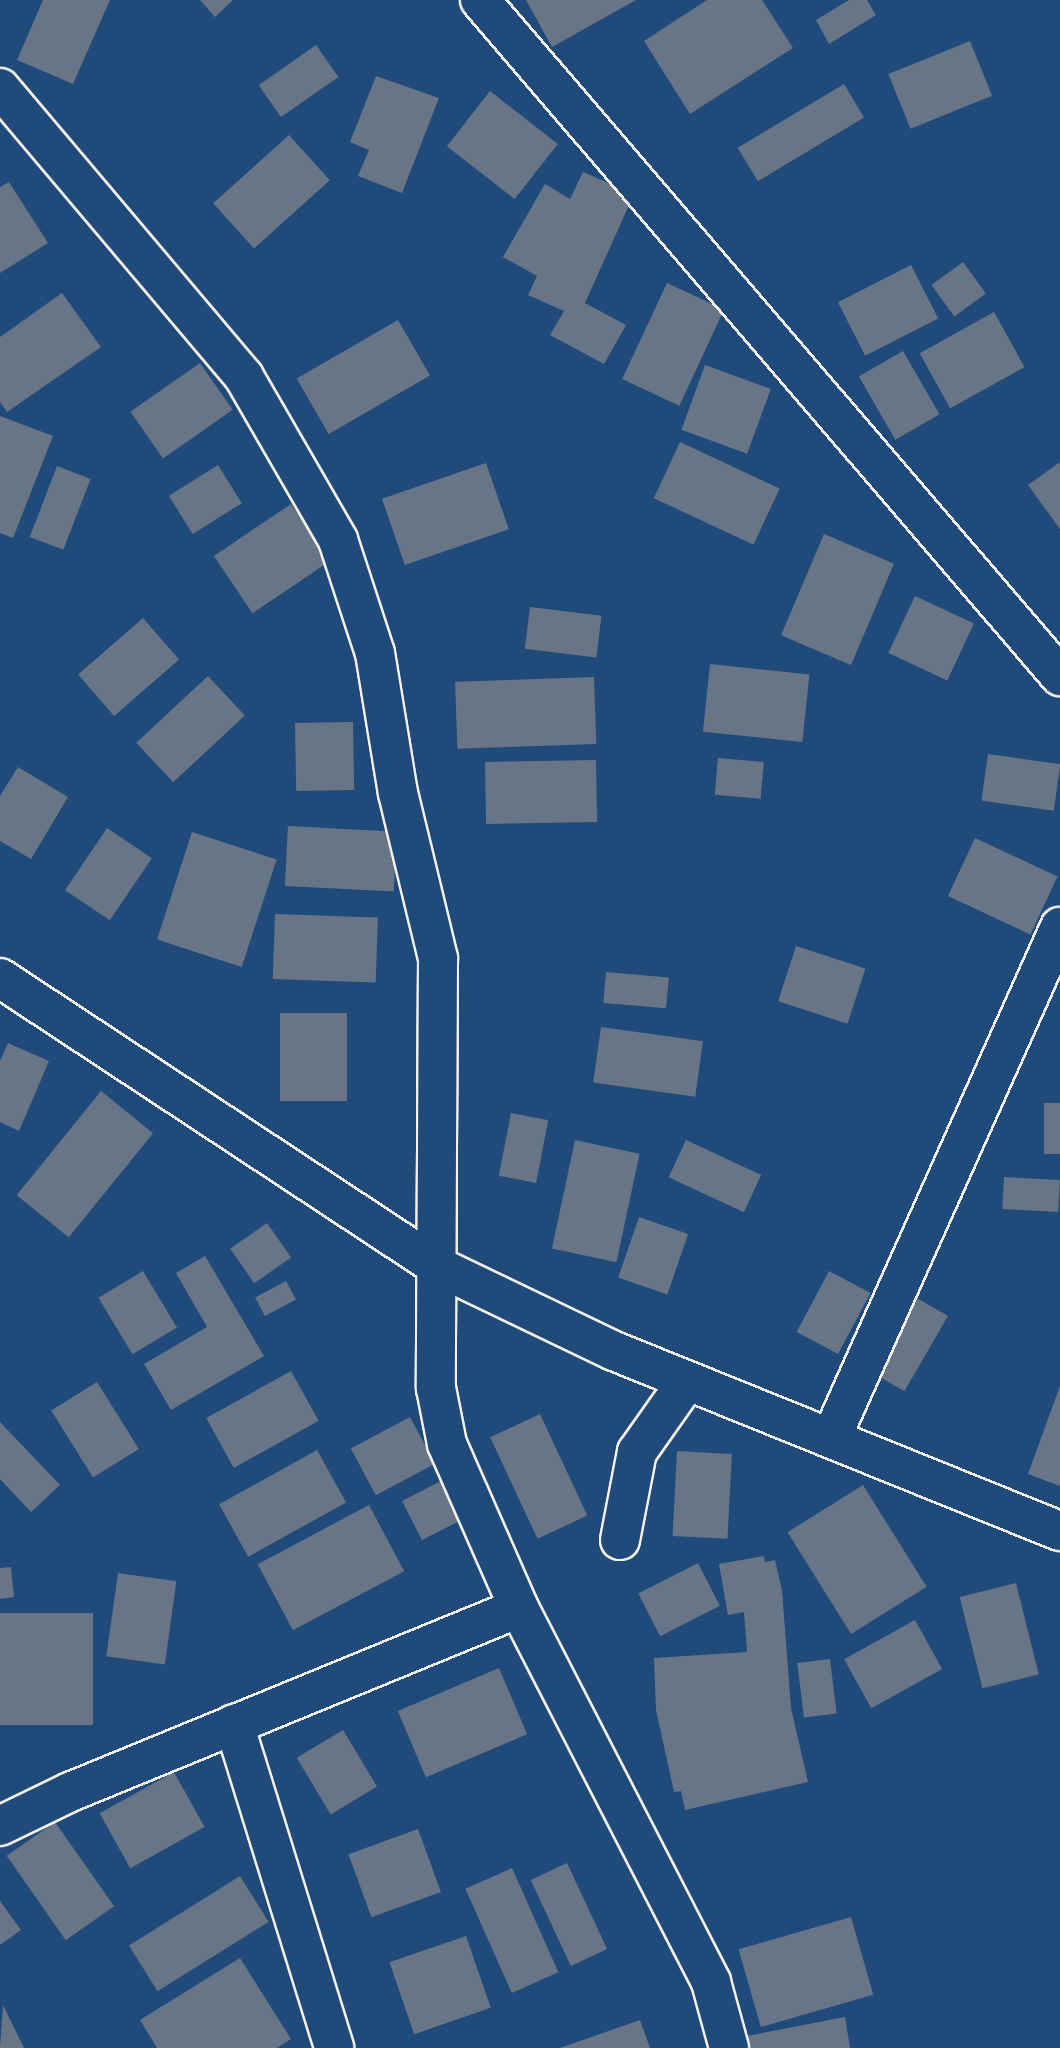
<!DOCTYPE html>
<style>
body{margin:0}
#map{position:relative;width:1060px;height:2048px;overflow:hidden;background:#1f4a7a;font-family:Itim,sans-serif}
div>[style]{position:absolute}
.building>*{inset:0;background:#687587;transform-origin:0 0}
.roads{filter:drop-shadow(2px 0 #f4f1e8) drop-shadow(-2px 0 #f4f1e8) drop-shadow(0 2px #f4f1e8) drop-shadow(0 -2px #f4f1e8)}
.street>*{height:38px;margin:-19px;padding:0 19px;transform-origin:19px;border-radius:19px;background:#1f4a7a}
.secondary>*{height:38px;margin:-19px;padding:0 19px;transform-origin:19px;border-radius:19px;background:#1f4a7a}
span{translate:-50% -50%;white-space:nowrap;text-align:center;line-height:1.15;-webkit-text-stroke:5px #1f4a7a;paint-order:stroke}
</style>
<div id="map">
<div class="building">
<div style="clip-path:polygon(43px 0,110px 0,73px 84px,17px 60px)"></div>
<div style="clip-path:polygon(200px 0,233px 0,215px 17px)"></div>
<div style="clip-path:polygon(526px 0,636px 0,552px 47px)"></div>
<div style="clip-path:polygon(707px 0,762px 0,793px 48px,690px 114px,644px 41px)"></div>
<div style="clip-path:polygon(849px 0,867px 0,876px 15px,829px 44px,816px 20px)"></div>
<div style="left:970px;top:41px;width:59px;height:88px;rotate:68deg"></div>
<div style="left:316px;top:45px;width:39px;height:70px;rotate:55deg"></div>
<div style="clip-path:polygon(376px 76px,439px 98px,402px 193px,358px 176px,369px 150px,350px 142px)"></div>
<div style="left:844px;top:84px;width:39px;height:124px;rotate:59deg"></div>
<div style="left:490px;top:91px;width:86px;height:70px;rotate:38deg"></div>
<div style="left:289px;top:135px;width:61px;height:102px;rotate:48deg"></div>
<div style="clip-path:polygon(583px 172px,634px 194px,585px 303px,626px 325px,604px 364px,550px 335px,564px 311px,528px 295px,537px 276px,503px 257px,545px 184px,570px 199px)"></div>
<div style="clip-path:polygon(9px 182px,48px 243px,0 273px,0 187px)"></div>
<div style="left:963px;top:262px;width:39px;height:39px;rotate:54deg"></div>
<div style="left:911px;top:265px;width:60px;height:82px;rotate:63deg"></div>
<div style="left:667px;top:283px;width:63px;height:106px;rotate:25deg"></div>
<div style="clip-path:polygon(62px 293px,101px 347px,7px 412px,0 402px,0 337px)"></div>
<div style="left:994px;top:312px;width:63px;height:85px;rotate:61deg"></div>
<div style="left:398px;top:320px;width:64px;height:117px;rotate:60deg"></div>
<div style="left:903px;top:351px;width:73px;height:51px;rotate:60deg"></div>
<div style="left:200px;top:363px;width:57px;height:85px;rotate:55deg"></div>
<div style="left:705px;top:365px;width:70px;height:69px;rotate:20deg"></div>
<div style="clip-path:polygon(0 416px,53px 436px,13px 538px,0 533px)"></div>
<div style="left:680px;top:442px;width:110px;height:62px;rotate:25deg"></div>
<div style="clip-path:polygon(1060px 462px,1060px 529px,1028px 485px)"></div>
<div style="left:486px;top:463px;width:70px;height:110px;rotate:71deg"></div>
<div style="left:218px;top:465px;width:45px;height:58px;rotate:58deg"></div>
<div style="left:57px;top:466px;width:36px;height:76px;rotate:21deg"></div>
<div style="left:291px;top:504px;width:69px;height:93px;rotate:56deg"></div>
<div style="left:824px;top:534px;width:76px;height:110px;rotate:23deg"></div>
<div style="left:915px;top:596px;width:65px;height:63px;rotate:25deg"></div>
<div style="left:530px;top:607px;width:72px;height:42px;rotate:7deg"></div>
<div style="left:143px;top:618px;width:55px;height:86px;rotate:49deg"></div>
<div style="left:710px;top:664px;width:100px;height:68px;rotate:6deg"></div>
<div style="left:208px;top:676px;width:54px;height:98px;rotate:47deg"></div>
<div style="left:594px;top:677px;width:67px;height:139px;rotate:88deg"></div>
<div style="left:353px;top:722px;width:68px;height:58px;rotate:89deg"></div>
<div style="left:988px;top:754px;width:73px;height:47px;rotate:8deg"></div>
<div style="left:718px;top:758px;width:46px;height:37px;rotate:5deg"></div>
<div style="left:596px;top:760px;width:62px;height:111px;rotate:89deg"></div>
<div style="clip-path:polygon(18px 767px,68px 797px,31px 859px,0 841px,0 796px)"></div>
<div style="left:288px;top:826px;width:109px;height:60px;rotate:3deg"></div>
<div style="left:107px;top:828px;width:54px;height:75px;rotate:34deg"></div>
<div style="left:192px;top:832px;width:89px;height:113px;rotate:18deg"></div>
<div style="left:975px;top:838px;width:91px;height:64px;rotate:25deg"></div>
<div style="left:275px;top:914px;width:103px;height:65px;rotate:2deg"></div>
<div style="left:796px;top:946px;width:73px;height:58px;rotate:18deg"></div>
<div style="left:606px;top:972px;width:63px;height:31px;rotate:5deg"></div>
<div style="left:280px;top:1013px;width:67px;height:88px"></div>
<div style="left:601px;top:1027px;width:103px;height:56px;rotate:8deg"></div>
<div style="clip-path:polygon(8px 1043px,49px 1061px,19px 1131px,0 1122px,0 1061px)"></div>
<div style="left:101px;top:1091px;width:67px;height:134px;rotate:39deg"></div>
<div style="left:1044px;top:1103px;width:16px;height:51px"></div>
<div style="left:511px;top:1113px;width:38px;height:64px;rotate:11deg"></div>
<div style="left:575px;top:1140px;width:66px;height:111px;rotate:12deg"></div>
<div style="left:686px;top:1140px;width:83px;height:41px;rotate:25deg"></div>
<div style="left:1004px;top:1177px;width:56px;height:32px;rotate:3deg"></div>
<div style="left:639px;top:1217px;width:52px;height:64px;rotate:19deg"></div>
<div style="left:267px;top:1223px;width:42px;height:45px;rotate:55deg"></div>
<div style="clip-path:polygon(205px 1256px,264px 1356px,171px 1410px,144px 1364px,207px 1327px,176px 1273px)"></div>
<div style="left:143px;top:1271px;width:66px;height:52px;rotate:59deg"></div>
<div style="left:829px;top:1271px;width:47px;height:69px;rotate:28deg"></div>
<div style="left:286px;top:1281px;width:21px;height:35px;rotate:62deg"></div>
<div style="left:915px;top:1297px;width:38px;height:87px;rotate:30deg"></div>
<div style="left:291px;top:1371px;width:57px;height:97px;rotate:61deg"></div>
<div style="left:97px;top:1382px;width:79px;height:54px;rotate:58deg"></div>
<div style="clip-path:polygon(1060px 1386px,1060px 1486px,1028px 1474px)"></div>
<div style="left:540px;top:1414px;width:112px;height:55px;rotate:65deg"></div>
<div style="left:410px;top:1417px;width:53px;height:67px;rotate:62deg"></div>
<div style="clip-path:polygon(0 1422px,60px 1485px,31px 1512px,0 1479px)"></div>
<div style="left:317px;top:1450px;width:60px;height:112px;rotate:61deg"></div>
<div style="left:677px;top:1451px;width:55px;height:85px;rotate:3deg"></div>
<div style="left:443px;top:1480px;width:44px;height:46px;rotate:63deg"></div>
<div style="left:863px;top:1485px;width:120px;height:89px;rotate:58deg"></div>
<div style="left:369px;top:1505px;width:75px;height:126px;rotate:62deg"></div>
<div style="clip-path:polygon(764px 1556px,765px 1562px,775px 1560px,782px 1590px,791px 1708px,808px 1782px,685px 1810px,681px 1791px,674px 1792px,656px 1710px,654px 1658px,747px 1652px,744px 1612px,728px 1615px,719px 1564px)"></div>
<div style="left:698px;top:1563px;width:48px;height:67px;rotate:63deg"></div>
<div style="clip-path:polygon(11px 1567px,14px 1597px,0 1599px,0 1568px)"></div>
<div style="left:118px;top:1573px;width:59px;height:84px;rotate:8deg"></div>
<div style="left:1016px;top:1583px;width:94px;height:58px;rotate:76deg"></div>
<div style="left:0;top:1613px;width:93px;height:112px"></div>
<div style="left:915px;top:1620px;width:56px;height:81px;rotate:61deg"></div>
<div style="left:830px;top:1659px;width:55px;height:33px;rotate:83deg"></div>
<div style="left:499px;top:1668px;width:72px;height:110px;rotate:67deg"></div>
<div style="left:343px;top:1730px;width:66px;height:54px;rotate:59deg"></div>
<div style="left:174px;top:1772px;width:63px;height:85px;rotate:61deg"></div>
<div style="left:55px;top:1822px;width:103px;height:59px;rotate:55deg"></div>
<div style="left:418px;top:1829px;width:67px;height:74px;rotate:70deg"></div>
<div style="left:567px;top:1863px;width:95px;height:40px;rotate:65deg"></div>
<div style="left:512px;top:1868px;width:114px;height:51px;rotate:66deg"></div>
<div style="left:240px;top:1876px;width:54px;height:131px;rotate:58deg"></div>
<div style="clip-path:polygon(0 1901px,21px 1930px,0 1945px)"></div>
<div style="left:851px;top:1917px;width:81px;height:117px;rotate:74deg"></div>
<div style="left:466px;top:1936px;width:76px;height:81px;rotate:71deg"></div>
<div style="clip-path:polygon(240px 1958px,291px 2039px,277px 2048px,157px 2048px,140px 2020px)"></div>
<div style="clip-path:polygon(3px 2005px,24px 2048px,0 2048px)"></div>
<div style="clip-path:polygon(845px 2017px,850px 2048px,744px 2048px,742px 2037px)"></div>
<div style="clip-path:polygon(640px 2020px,650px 2048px,560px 2048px)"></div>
</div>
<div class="roads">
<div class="street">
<div style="left:480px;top:0;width:891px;rotate:49.37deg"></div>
<div style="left:0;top:88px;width:378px;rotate:49.8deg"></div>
<div style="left:244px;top:377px;width:188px;rotate:60deg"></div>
<div style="left:338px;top:540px;width:119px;rotate:71.9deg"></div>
<div style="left:375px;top:653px;width:142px;rotate:80.7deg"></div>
<div style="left:398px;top:793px;width:170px;rotate:76.4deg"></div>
<div style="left:438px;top:958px;width:430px;rotate:90.3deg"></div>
<div style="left:436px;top:1388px;width:57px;rotate:78.9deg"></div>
<div style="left:447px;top:1444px;width:179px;rotate:66.3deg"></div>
<div style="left:519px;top:1608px;width:420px;rotate:62.8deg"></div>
<div style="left:711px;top:1982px;width:68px;rotate:74.7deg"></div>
<div style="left:832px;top:1436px;width:558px;rotate:-65.87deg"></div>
<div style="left:620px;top:1540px;width:90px;rotate:-79.1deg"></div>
<div style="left:637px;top:1452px;width:87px;rotate:-54.8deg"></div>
<div style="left:234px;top:1724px;width:339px;rotate:72.8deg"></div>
<div style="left:0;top:1826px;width:78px;rotate:-25.9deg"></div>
<div style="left:70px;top:1792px;width:485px;rotate:-22.3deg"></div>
</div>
<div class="secondary">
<div style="left:0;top:978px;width:523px;rotate:33.39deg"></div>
<div style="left:437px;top:1266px;width:196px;rotate:25.7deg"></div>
<div style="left:614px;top:1351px;width:481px;rotate:22deg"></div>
</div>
</div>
</div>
